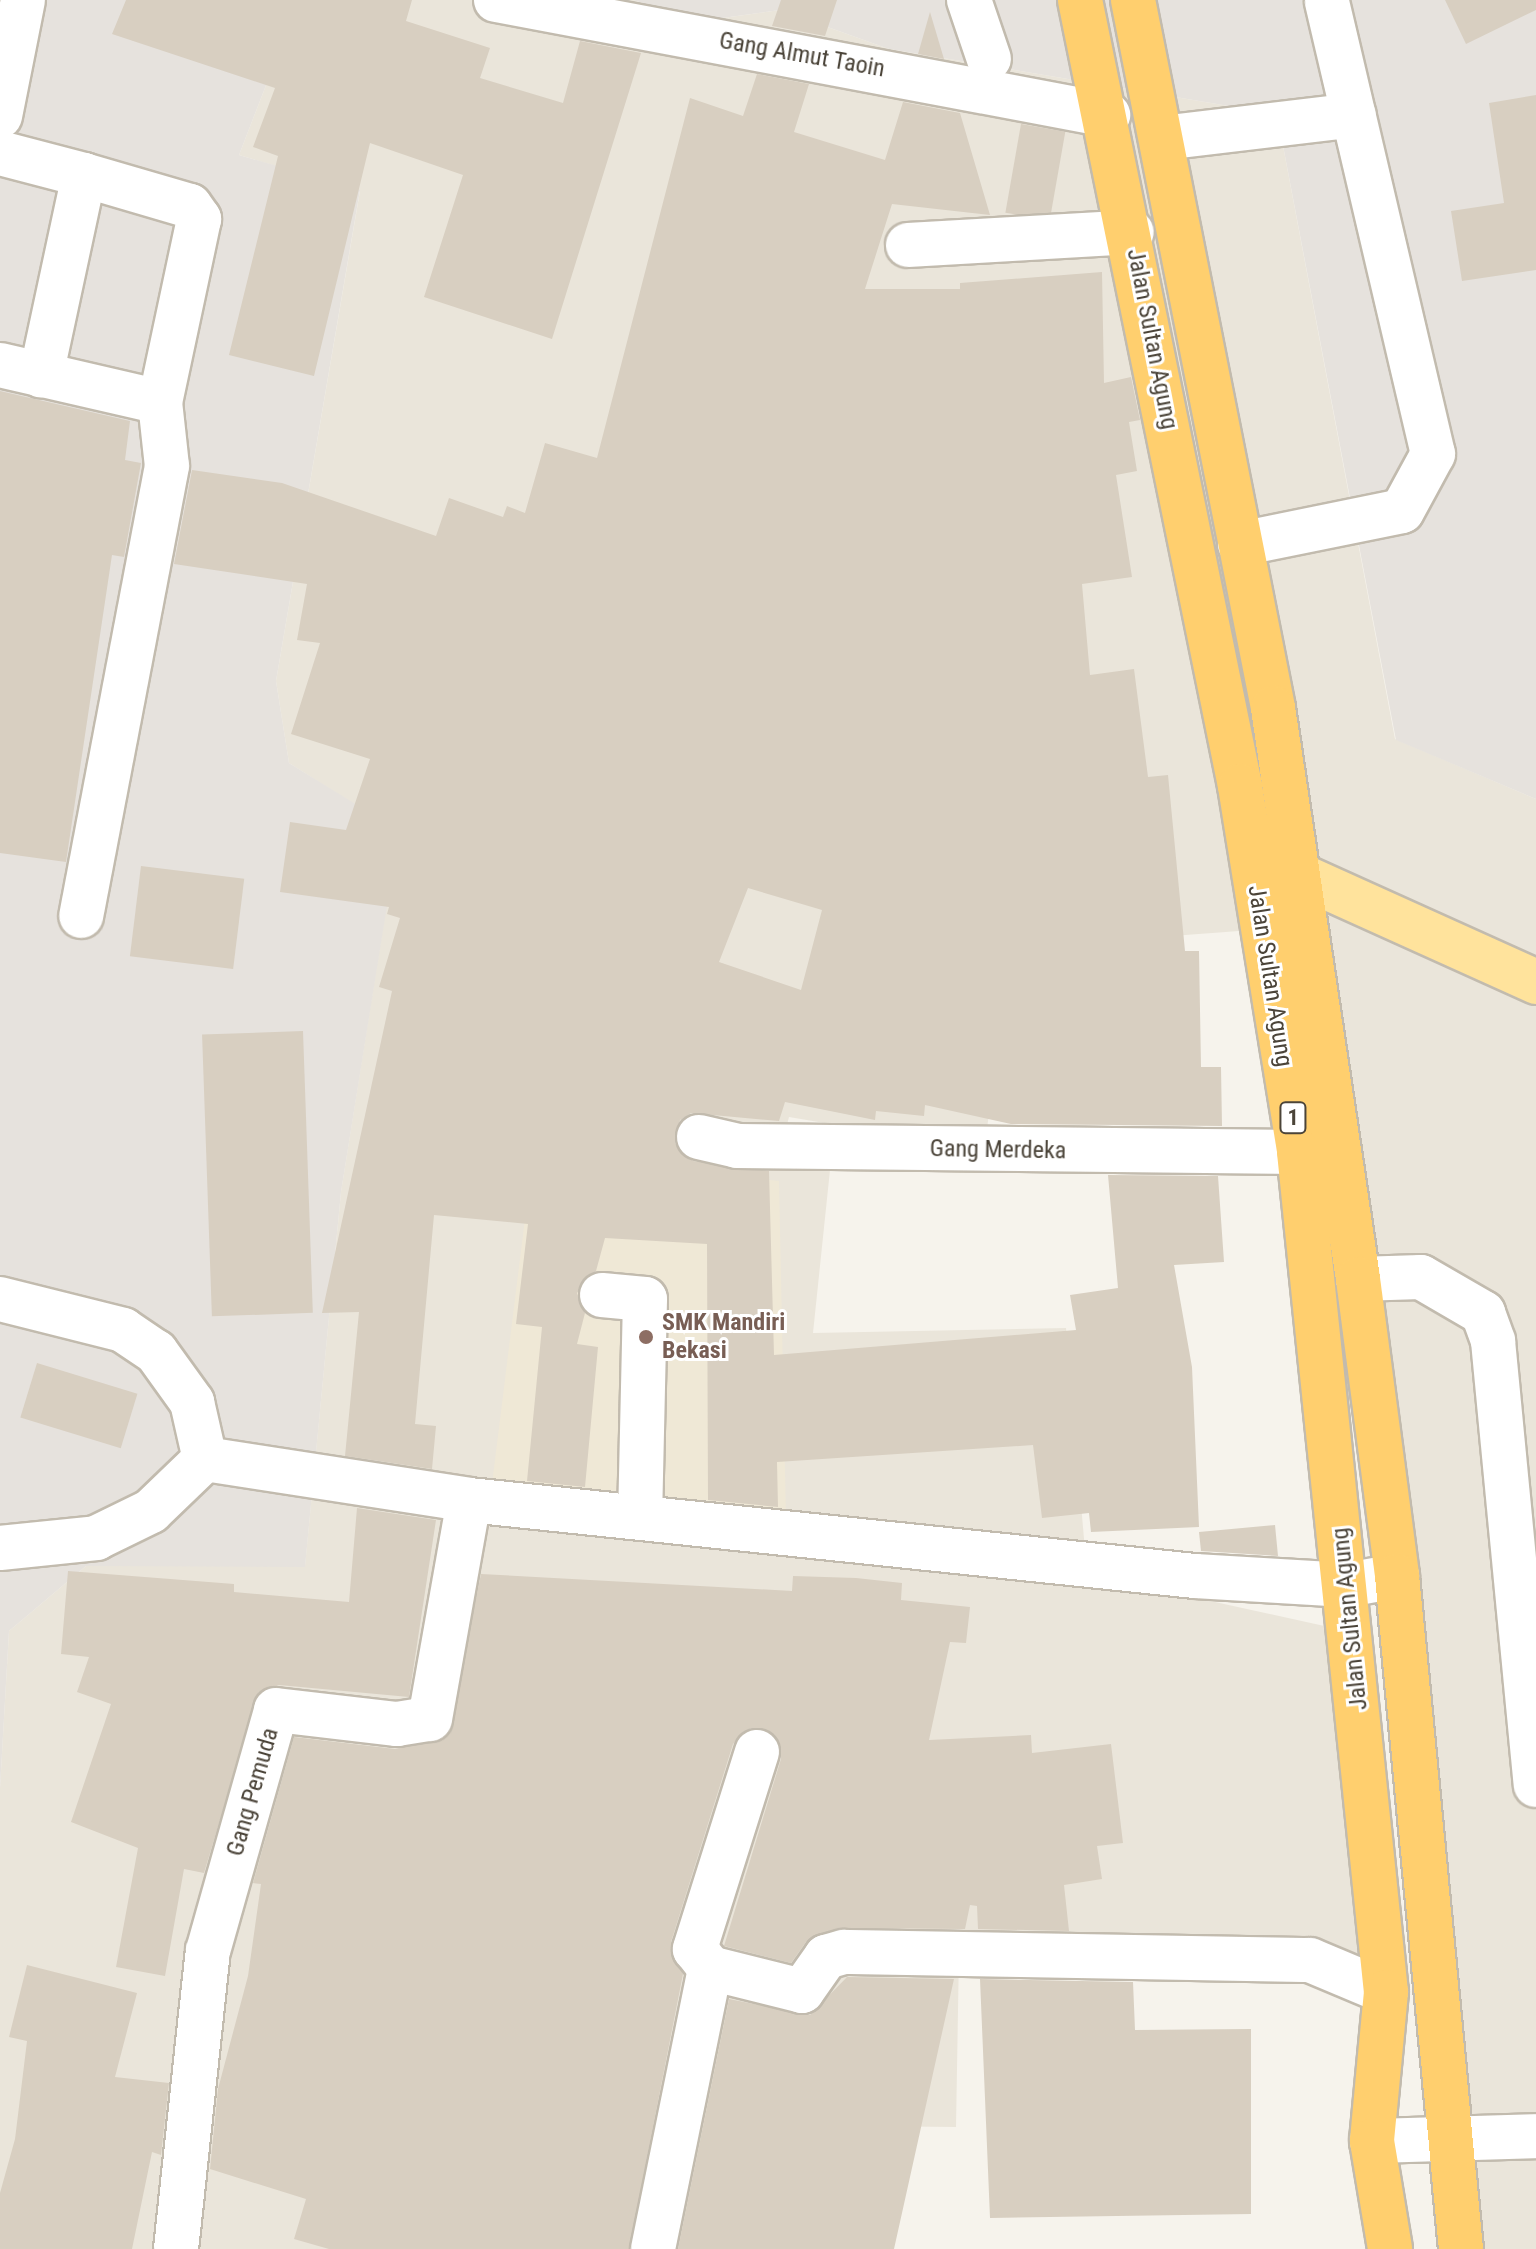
<!DOCTYPE html>
<style>
body{margin:0}
#map{position:relative;width:1536px;height:2249px;overflow:hidden;background:#f6f3ec;font-family:"Roboto Condensed",sans-serif}
div>[style]{position:absolute}
.residential>*{inset:0;background:#eae5da}
.industrial>*{inset:0;background:#e6e2dd}
.education>*{inset:0;background:#efe8d6}
.building>*{inset:0;background:#d8cfc1;transform-origin:0 0}
.roads{filter:drop-shadow(2px 0 #c2bbae) drop-shadow(-2px 0 #c2bbae) drop-shadow(0 2px #c2bbae) drop-shadow(0 -2px #c2bbae)}
.minor>*{height:44px;margin:-22px;padding:0 22px;transform-origin:22px;border-radius:22px;background:#fff}
.major>*{height:44px;margin:-22px;padding:0 22px;transform-origin:22px;border-radius:22px;background:#ffe39c}
.highway>*{height:44px;margin:-22px;padding:0 22px;transform-origin:22px;border-radius:22px;background:#ffcf6e}
.dots>*{width:22px;height:22px;translate:-50% -50%;box-sizing:border-box;border:4px solid #fff;border-radius:50%}
span{translate:-50% -50%;white-space:nowrap;text-align:center;line-height:1.15;-webkit-text-stroke:6px #fff;paint-order:stroke}
.shield-label span{padding:2px 6px;background:#fff;border:2px solid;border-radius:6px;-webkit-text-stroke-width:0}
.shield-label{font-size:22px;color:#4b4439;font-weight:700}
.street-label{font-size:24px;color:#4b4439}
.education-label{font-size:24px;color:#785e54;font-weight:700}
.left{translate:0 -50%;text-align:left}
</style>
<div id="map">
<div class="residential">
<div style="clip-path:polygon(299px 0,633px 0,702px 21px,780px 10px,889px 49px,1277px 114px,1395px 739px,1536px 799px,1536px 2249px,1461px 2249px,1304px 926px,1012px 948px,984px 1150px,789px 1117px,777px 1163px,830px 1170px,813px 1333px,1066px 1328px,1087px 1574px,1338px 1629px,1386px 1992px,1310px 1960px,959px 1953px,956px 2127px,861px 2126px,855px 2249px,0 2249px,0 1788px,9px 1631px,86px 1566px,305px 1566px,341px 1192px,398px 832px,289px 763px,276px 681px,360px 191px,239px 155px)"></div>
</div>
<div class="industrial">
<div style="clip-path:polygon(0 0,299px 0,239px 155px,360px 190px,276px 681px,289px 763px,399px 831px,341px 1192px,305px 1567px,86px 1566px,9px 1631px,0 1788px)"></div>
<div style="clip-path:polygon(633px 0,1536px 0,1536px 799px,1396px 740px,1277px 114px,889px 49px,780px 10px,701px 21px)"></div>
</div>
<div class="education">
<div style="clip-path:polygon(533px 1154px,779px 1181px,786px 1518px,491px 1492px)"></div>
</div>
<div class="building">
<div style="clip-path:polygon(126px 0,412px 0,406px 21px,490px 48px,480px 78px,563px 103px,580px 41px,641px 53px,552px 339px,424px 297px,463px 175px,370px 143px,314px 376px,229px 355px,278px 156px,253px 147px,275px 88px,112px 34px)"></div>
<div style="clip-path:polygon(781px 0,837px 0,825px 36px,772px 26px)"></div>
<div style="clip-path:polygon(1445px 0,1536px 0,1536px 10px,1466px 44px)"></div>
<div style="clip-path:polygon(930px 12px,944px 59px,918px 54px)"></div>
<div style="clip-path:polygon(evenodd,757px 74px,809px 84px,794px 132px,885px 160px,903px 102px,960px 113px,990px 215px,892px 204px,865px 289px,960px 289px,960px 283px,1102px 272px,1104px 383px,1131px 377px,1140px 420px,1129px 422px,1137px 471px,1116px 475px,1132px 577px,1082px 584px,1090px 675px,1134px 669px,1148px 777px,1168px 775px,1185px 951px,1199px 951px,1201px 1067px,1221px 1067px,1222px 1126px,1011px 1124px,925px 1105px,924px 1116px,876px 1111px,875px 1120px,785px 1102px,779px 1121px,691px 1113px,680px 1120px,675px 1143px,693px 1161px,769px 1171px,774px 1355px,1076px 1330px,1070px 1295px,1118px 1288px,1108px 1175px,1218px 1176px,1224px 1262px,1174px 1265px,1192px 1367px,1199px 1527px,1091px 1532px,1089px 1513px,1042px 1518px,1033px 1445px,777px 1462px,778px 1507px,708px 1500px,707px 1244px,605px 1238px,596px 1271px,577px 1293px,585px 1313px,577px 1344px,598px 1347px,585px 1487px,527px 1481px,542px 1327px,516px 1324px,528px 1224px,434px 1215px,415px 1424px,436px 1426px,432px 1469px,345px 1456px,359px 1312px,322px 1313px,392px 991px,379px 987px,400px 918px,387px 914px,389px 907px,280px 892px,290px 822px,346px 830px,370px 759px,291px 734px,320px 643px,297px 640px,307px 584px,174px 564px,192px 470px,282px 483px,436px 536px,449px 498px,503px 517px,507px 506px,525px 513px,545px 443px,597px 458px,690px 98px,743px 116px,757px 74px,748px 888px,822px 910px,801px 990px,719px 962px,748px 888px)"></div>
<div style="clip-path:polygon(1536px 95px,1536px 270px,1462px 281px,1451px 211px,1504px 203px,1489px 103px)"></div>
<div style="left:1021px;top:124px;width:45px;height:90px;rotate:10deg"></div>
<div style="clip-path:polygon(0 391px,130px 421px,125px 460px,141px 463px,124px 557px,112px 555px,66px 862px,0 853px)"></div>
<div style="left:141px;top:866px;width:104px;height:91px;rotate:7deg"></div>
<div style="left:303px;top:1031px;width:282px;height:101px;rotate:88deg"></div>
<div style="left:37px;top:1363px;width:105px;height:57px;rotate:17deg"></div>
<div style="clip-path:polygon(357px 1508px,436px 1520px,409px 1697px,279px 1685px,258px 1693px,204px 1873px,184px 1869px,165px 1976px,116px 1967px,138px 1848px,71px 1822px,111px 1704px,77px 1692px,89px 1657px,61px 1654px,68px 1571px,234px 1584px,234px 1592px,349px 1602px)"></div>
<div style="clip-path:polygon(1275px 1525px,1278px 1556px,1201px 1551px,1199px 1532px)"></div>
<div style="clip-path:polygon(481px 1574px,792px 1591px,793px 1576px,856px 1578px,902px 1583px,901px 1600px,970px 1607px,966px 1643px,950px 1642px,929px 1740px,1031px 1735px,1032px 1753px,1111px 1744px,1123px 1843px,1097px 1846px,1102px 1879px,1064px 1885px,1069px 1931px,978px 1929px,977px 1906px,970px 1905px,965px 1929px,838px 1928px,806px 1942px,791px 1963px,724px 1946px,781px 1759px,775px 1735px,751px 1728px,733px 1744px,671px 1942px,683px 1974px,629px 2249px,329px 2249px,294px 2239px,306px 2199px,210px 2169px,218px 2089px,248px 1976px,261px 1884px,253px 1883px,294px 1737px,395px 1749px,448px 1736px)"></div>
<div style="clip-path:polygon(27px 1965px,137px 1993px,115px 2077px,169px 2083px,161px 2155px,152px 2152px,132px 2249px,0 2249px,0 2193px,15px 2139px,27px 2041px,9px 2037px)"></div>
<div style="clip-path:polygon(847px 1977px,954px 1979px,894px 2249px,678px 2249px,729px 1999px,810px 2015px)"></div>
<div style="clip-path:polygon(980px 1979px,1133px 1982px,1135px 2030px,1251px 2029px,1251px 2214px,990px 2218px)"></div>
</div>
<div class="roads">
<div class="minor">
<div style="left:496px;top:0;width:623px;rotate:10.64deg"></div>
<div style="left:969px;top:0;width:62px;rotate:71.3deg"></div>
<div style="left:0;top:116px;width:118px;rotate:-78.8deg"></div>
<div style="left:1162px;top:138px;width:193px;rotate:-6.8deg"></div>
<div style="left:0;top:153px;width:87px;rotate:14.7deg"></div>
<div style="left:84px;top:175px;width:205px;rotate:102.1deg"></div>
<div style="left:84px;top:175px;width:110px;rotate:16.3deg"></div>
<div style="left:190px;top:206px;width:16px;rotate:55deg"></div>
<div style="left:199px;top:219px;width:187px;rotate:102deg"></div>
<div style="left:908px;top:245px;width:224px;rotate:-3.3deg"></div>
<div style="left:0;top:365px;width:164px;rotate:13deg"></div>
<div style="left:160px;top:402px;width:64px;rotate:83.8deg"></div>
<div style="left:167px;top:466px;width:458px;rotate:100.8deg"></div>
<div style="left:1240px;top:544px;width:165px;rotate:-11.5deg"></div>
<div style="left:1402px;top:511px;width:65px;rotate:-61.5deg"></div>
<div style="left:1433px;top:454px;width:465px;rotate:-103.2deg"></div>
<div style="left:699px;top:1137px;width:39px;rotate:13deg"></div>
<div style="left:737px;top:1146px;width:562px;rotate:0.61deg"></div>
<div style="left:1358px;top:1279px;width:63px;rotate:-1.8deg"></div>
<div style="left:1421px;top:1277px;width:72px;rotate:30.1deg"></div>
<div style="left:1483px;top:1313px;width:30px;rotate:70deg"></div>
<div style="left:1493px;top:1341px;width:446px;rotate:84.5deg"></div>
<div style="left:602px;top:1295px;width:43px;rotate:5.3deg"></div>
<div style="left:645px;top:1299px;width:219px;rotate:91.3deg"></div>
<div style="left:0;top:1299px;width:127px;rotate:14.1deg"></div>
<div style="left:123px;top:1330px;width:40px;rotate:34deg"></div>
<div style="left:156px;top:1352px;width:62px;rotate:54.2deg"></div>
<div style="left:192px;top:1402px;width:58px;rotate:77.2deg"></div>
<div style="left:0;top:1548px;width:97px;rotate:-5.9deg"></div>
<div style="left:96px;top:1538px;width:61px;rotate:-26.1deg"></div>
<div style="left:151px;top:1511px;width:75px;rotate:-43.9deg"></div>
<div style="left:205px;top:1459px;width:267px;rotate:8.8deg"></div>
<div style="left:469px;top:1500px;width:730px;rotate:5.98deg"></div>
<div style="left:1195px;top:1576px;width:152px;rotate:3.4deg"></div>
<div style="left:1347px;top:1585px;width:51px;rotate:-10.2deg"></div>
<div style="left:757px;top:1752px;width:207px;rotate:107.5deg"></div>
<div style="left:695px;top:1949px;width:24px;rotate:52deg"></div>
<div style="left:710px;top:1968px;width:95px;rotate:14deg"></div>
<div style="left:802px;top:1991px;width:42px;rotate:-54.8deg"></div>
<div style="left:826px;top:1957px;width:19px;rotate:-16deg"></div>
<div style="left:844px;top:1952px;width:466px;rotate:1deg"></div>
<div style="left:1310px;top:1960px;width:82px;rotate:22.8deg"></div>
<div style="left:1372px;top:2141px;width:164px;rotate:-1.7deg"></div>
<div style="left:176px;top:2249px;width:300px;rotate:-83.9deg"></div>
<div style="left:208px;top:1951px;width:250px;rotate:-74.2deg"></div>
<div style="left:276px;top:1710px;width:122px;rotate:6.6deg"></div>
<div style="left:397px;top:1724px;width:33px;rotate:-9deg"></div>
<div style="left:430px;top:1719px;width:222px;rotate:-79.9deg"></div>
<div style="left:653px;top:2249px;width:287px;rotate:-78.5deg"></div>
</div>
<div class="major">
<div style="left:1280px;top:848px;width:29px;rotate:59deg"></div>
<div style="left:1295px;top:873px;width:265px;rotate:24.3deg"></div>
</div>
<div class="highway">
<div style="left:1080px;top:0;width:802px;rotate:78.49deg"></div>
<div style="left:1240px;top:786px;width:371px;rotate:80.8deg"></div>
<div style="left:1299px;top:1152px;width:844px;rotate:84.09deg"></div>
<div style="left:1386px;top:1992px;width:150px;rotate:95.4deg"></div>
<div style="left:1372px;top:2141px;width:109px;rotate:80.5deg"></div>
<div style="left:1133px;top:0;width:722px;rotate:78.81deg"></div>
<div style="left:1273px;top:708px;width:577px;rotate:81.53deg"></div>
<div style="left:1358px;top:1279px;width:300px;rotate:82.5deg"></div>
<div style="left:1397px;top:1576px;width:676px;rotate:84.57deg"></div>
</div>
</div>
<div class="dots">
<div style="left:646px;top:1337px;background:#8d6e63"></div>
</div>
<div class="shield-label">
<span style="left:1293px;top:1118px">1</span>
</div>
<div class="street-label">
<span style="left:802px;top:55px;rotate:10deg">Gang Almut Taoin</span>
<span style="left:1152px;top:339px;rotate:79deg">Jalan Sultan Agung</span>
<span style="left:1270px;top:976px;rotate:81deg">Jalan Sultan Agung</span>
<span style="left:998px;top:1150px;rotate:1deg">Gang Merdeka</span>
<span style="left:1350px;top:1619px;rotate:-96deg">Jalan Sultan Agung</span>
<span style="left:253px;top:1792px;rotate:-74deg">Gang Pemuda</span>
</div>
<div class="education-label">
<span class="left" style="left:662px;top:1337px">SMK Mandiri<br>Bekasi</span>
</div>
</div>
